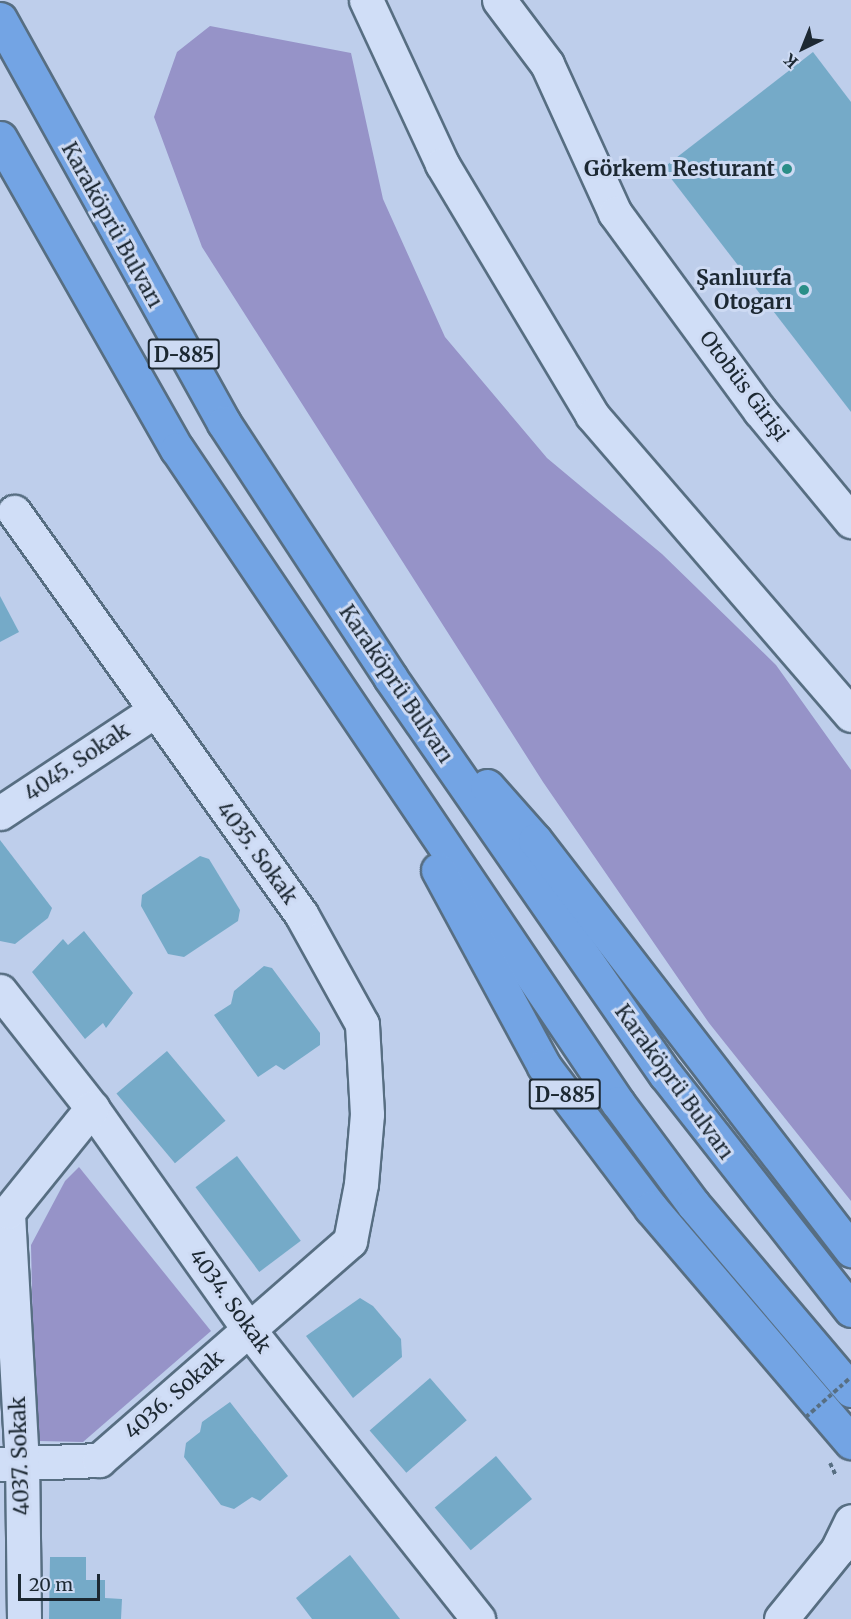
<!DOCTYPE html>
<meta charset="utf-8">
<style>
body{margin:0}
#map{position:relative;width:851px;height:1619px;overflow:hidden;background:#beceeb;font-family:Merriweather,serif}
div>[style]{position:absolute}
.green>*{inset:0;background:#9693c8}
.building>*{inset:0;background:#75aac8;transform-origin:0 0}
.path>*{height:4px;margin-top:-2px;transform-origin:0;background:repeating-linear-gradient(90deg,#576e82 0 4.5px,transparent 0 7.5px)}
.roads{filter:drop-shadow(2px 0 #576e82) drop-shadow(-2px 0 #576e82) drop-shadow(0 2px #576e82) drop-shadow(0 -2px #576e82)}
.minor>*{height:33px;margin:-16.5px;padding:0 16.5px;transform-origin:16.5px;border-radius:16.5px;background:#d0def7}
.secondary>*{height:33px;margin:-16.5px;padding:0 16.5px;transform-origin:16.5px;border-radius:16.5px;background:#d0def7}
.trunk>*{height:33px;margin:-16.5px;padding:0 16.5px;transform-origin:16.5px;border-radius:16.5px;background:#73a4e4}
.path-bridge>*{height:4px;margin-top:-2px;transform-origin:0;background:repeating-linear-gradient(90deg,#576e82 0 4.5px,transparent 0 7.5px)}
.dots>*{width:16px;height:16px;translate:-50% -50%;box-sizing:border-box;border:3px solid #cddaf3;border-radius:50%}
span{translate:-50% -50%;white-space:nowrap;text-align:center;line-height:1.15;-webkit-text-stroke:6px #cddaf3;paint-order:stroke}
.shield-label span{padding:2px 4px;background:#cddaf3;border:2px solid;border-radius:4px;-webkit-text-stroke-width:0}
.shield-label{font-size:20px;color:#1c2832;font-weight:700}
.poi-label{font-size:21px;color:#1c2832;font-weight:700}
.right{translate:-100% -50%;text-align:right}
.street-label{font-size:21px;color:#1c2832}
.north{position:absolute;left:773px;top:18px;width:60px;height:60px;-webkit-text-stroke:4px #cddaf3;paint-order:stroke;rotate:223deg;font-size:16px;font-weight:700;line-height:24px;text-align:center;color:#1c2832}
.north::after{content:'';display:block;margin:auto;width:21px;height:27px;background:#1c2832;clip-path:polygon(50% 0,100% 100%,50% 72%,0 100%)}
.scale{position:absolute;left:18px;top:1574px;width:82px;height:27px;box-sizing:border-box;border:3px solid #1c2832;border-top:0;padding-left:8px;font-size:18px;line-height:21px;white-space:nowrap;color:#1c2832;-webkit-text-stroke:4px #cddaf3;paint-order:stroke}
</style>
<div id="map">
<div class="green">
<div style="clip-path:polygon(210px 26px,351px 53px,383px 199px,445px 337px,547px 458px,662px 554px,776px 665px,851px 770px,851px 1201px,709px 1023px,543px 782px,202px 247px,154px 117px,177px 52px)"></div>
<div style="clip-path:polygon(79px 1167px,211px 1331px,83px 1442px,39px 1441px,35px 1430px,31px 1245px,65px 1181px)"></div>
</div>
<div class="building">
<div style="clip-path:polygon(813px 52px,851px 102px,851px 412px,663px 168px)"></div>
<div style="clip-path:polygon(0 596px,19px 632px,0 642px)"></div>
<div style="clip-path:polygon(0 840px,52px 908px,48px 918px,15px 944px,0 941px)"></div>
<div style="clip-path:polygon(200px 856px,209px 859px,240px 910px,238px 921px,184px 957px,168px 954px,141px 906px,142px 895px)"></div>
<div style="clip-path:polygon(84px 931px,133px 993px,106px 1028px,103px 1023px,85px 1039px,32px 972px,63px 939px,68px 945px)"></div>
<div style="clip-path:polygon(264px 966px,272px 968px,320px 1033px,320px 1045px,284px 1070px,276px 1065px,258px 1077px,214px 1015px,231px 1004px,234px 991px)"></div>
<div style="left:167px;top:1051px;width:91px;height:66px;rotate:50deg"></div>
<div style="left:237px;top:1156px;width:106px;height:52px;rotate:53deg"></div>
<div style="clip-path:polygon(360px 1298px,373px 1306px,401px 1339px,402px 1357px,353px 1398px,306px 1336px)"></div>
<div style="left:430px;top:1378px;width:56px;height:80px;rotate:49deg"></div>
<div style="clip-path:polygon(230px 1402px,288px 1476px,260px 1501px,252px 1497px,234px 1509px,221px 1505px,184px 1457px,186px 1443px,200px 1432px,202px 1422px)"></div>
<div style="left:496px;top:1456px;width:56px;height:80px;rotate:50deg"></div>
<div style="clip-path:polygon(350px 1555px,400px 1619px,312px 1619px,296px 1598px)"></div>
<div style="clip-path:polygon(50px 1557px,86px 1557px,86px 1580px,105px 1580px,105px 1598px,122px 1599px,121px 1619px,49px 1619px)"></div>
</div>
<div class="path">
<div style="left:830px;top:1463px;width:14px;rotate:65deg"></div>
</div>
<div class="roads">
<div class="minor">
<div style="left:366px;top:0;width:181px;rotate:65.1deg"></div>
<div style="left:442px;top:164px;width:292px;rotate:59.1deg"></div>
<div style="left:592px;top:415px;width:396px;rotate:49.2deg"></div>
<div style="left:499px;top:0;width:80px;rotate:53.1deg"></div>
<div style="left:547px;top:64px;width:164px;rotate:65.5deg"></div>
<div style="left:615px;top:213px;width:245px;rotate:53.8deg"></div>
<div style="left:760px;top:411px;width:143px;rotate:50.4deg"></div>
<div style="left:0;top:813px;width:185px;rotate:-33.5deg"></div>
<div style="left:0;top:991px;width:149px;rotate:51.8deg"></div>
<div style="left:92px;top:1108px;width:272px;rotate:54.7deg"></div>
<div style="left:249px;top:1330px;width:369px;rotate:51.6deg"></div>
<div style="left:0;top:1464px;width:99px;rotate:-2.3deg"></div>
<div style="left:99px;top:1460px;width:333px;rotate:-41.1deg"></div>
<div style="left:350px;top:1241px;width:58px;rotate:-79.1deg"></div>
<div style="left:361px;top:1184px;width:70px;rotate:-85.1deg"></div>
<div style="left:367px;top:1114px;width:90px;rotate:-93.2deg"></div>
<div style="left:362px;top:1024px;width:126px;rotate:-119deg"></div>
<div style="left:301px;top:914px;width:494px;rotate:-125.5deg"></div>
<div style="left:24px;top:1619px;width:155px;rotate:-90.7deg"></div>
<div style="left:22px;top:1464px;width:252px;rotate:-93.2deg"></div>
<div style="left:8px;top:1212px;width:134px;rotate:-51.1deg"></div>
</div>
<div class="secondary">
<div style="left:781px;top:1619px;width:89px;rotate:-50.9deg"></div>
<div style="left:837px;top:1550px;width:32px;rotate:-64deg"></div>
</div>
<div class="trunk">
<div style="left:0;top:19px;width:462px;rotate:61deg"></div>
<div style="left:224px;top:423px;width:303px;rotate:56.8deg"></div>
<div style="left:390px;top:677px;width:484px;rotate:55.3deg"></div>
<div style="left:666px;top:1075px;width:299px;rotate:51.8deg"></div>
<div style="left:0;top:138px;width:358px;rotate:60.4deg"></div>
<div style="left:177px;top:449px;width:789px;rotate:56.01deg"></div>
<div style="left:618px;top:1103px;width:126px;rotate:53.4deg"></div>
<div style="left:693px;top:1204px;width:244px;rotate:49.7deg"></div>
<div style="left:487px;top:786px;width:72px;rotate:48.4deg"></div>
<div style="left:535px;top:840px;width:518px;rotate:52.38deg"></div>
<div style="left:438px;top:870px;width:223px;rotate:61.6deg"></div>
<div style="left:544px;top:1066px;width:178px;rotate:53deg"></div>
<div style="left:651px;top:1208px;width:308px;rotate:49.5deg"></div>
</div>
</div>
<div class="path-bridge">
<div style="left:806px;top:1417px;width:60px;rotate:-41.6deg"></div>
</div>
<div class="dots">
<div style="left:787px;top:169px;background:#2a8e88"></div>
<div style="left:804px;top:290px;background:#2a8e88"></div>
</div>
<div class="shield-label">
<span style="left:184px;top:354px">D-885</span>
<span style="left:565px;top:1094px">D-885</span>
</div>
<div class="poi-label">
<span class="right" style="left:775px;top:169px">Görkem Resturant</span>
<span class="right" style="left:792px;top:290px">Şanlıurfa<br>Otogarı</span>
</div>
<div class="street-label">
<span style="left:112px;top:225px;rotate:61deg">Karaköprü Bulvarı</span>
<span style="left:744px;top:386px;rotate:53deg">Otobüs Girişi</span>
<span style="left:396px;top:684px;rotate:56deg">Karaköprü Bulvarı</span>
<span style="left:77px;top:762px;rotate:-34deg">4045. Sokak</span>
<span style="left:257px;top:853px;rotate:54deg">4035. Sokak</span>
<span style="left:674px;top:1082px;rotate:54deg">Karaköprü Bulvarı</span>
<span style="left:230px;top:1301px;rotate:54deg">4034. Sokak</span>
<span style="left:174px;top:1395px;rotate:-41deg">4036. Sokak</span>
<span style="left:20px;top:1456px;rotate:-92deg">4037. Sokak</span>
</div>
<div class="north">K</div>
<div class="scale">20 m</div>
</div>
